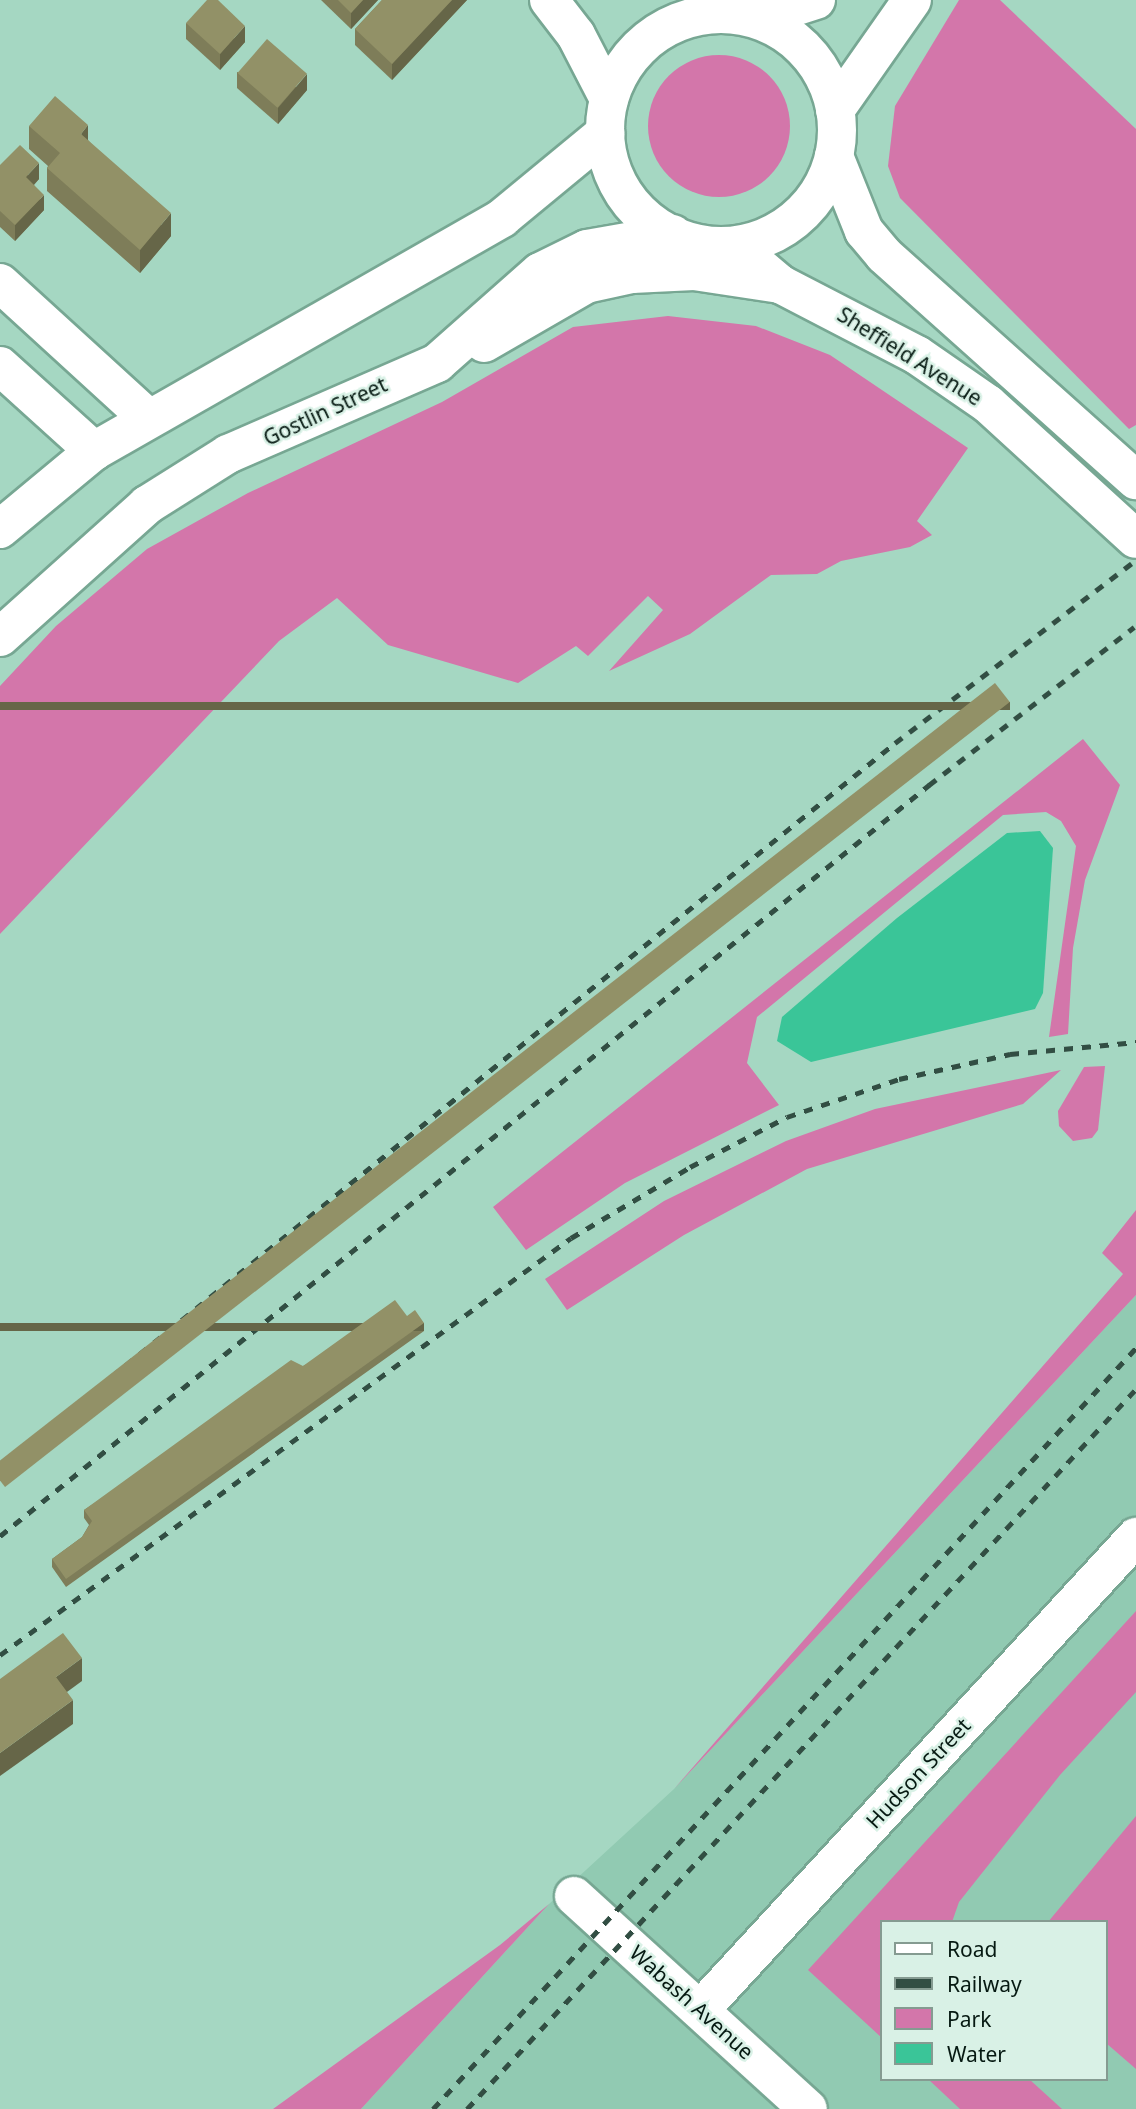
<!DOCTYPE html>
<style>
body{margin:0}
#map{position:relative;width:1136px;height:2109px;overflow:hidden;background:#a5d7c2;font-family:"Noto Sans",sans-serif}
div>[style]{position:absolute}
.built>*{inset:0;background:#91cab2}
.green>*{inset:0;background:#d376aa}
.round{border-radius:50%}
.water>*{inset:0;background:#3ac598}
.roads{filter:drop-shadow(2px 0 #77a793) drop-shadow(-2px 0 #77a793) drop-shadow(0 2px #77a793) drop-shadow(0 -2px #77a793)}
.street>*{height:38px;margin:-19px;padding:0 19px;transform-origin:19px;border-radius:19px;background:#fff}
.secondary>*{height:38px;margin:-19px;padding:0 19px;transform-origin:19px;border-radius:19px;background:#fff}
.secondary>.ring{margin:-19px;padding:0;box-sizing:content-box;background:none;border:38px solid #fff;border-radius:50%}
.rail>*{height:5px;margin-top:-2.5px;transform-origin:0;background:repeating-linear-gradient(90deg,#324e43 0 9px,transparent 0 18px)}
.wall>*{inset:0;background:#7e7d59}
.shaded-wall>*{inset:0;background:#666648;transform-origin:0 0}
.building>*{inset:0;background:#929167;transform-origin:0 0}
span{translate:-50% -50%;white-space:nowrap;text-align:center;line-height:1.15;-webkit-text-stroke:5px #d9f1e6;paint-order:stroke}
.street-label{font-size:21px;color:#061912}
.legend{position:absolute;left:880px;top:1920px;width:228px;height:161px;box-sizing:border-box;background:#d9f1e6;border:2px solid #859b91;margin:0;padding:9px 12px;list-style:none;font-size:21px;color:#061912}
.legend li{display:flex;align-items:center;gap:14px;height:35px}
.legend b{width:35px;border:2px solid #859b91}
</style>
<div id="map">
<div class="built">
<div style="clip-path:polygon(evenodd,1136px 1295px,1136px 2109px,361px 2109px,549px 1904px,674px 1789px,1136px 1295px,882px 1922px,1106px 1922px,1106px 2079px,882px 2079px,882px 1922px)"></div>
</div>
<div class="green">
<div style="clip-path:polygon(959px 0,1000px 0,1136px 129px,1136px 425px,1129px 429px,900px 198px,888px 166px,895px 106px)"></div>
<div class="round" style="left:648px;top:55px;width:142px;height:142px"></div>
<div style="clip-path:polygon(668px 316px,756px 326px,830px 355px,968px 448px,917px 521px,932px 535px,910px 547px,841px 561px,817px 574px,771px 575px,690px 634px,609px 671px,663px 610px,648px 596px,588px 656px,576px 646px,518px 683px,388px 645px,337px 598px,279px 641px,0 934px,0 686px,56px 626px,147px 549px,248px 493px,442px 402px,573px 327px)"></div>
<div style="clip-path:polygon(1083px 739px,1120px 785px,1085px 880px,1073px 948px,1068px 1034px,1049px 1037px,1076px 846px,1061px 821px,1046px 812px,1003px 815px,757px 1017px,747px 1063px,779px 1105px,625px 1183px,526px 1250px,493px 1207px)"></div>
<div style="clip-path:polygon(1105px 1066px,1098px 1130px,1092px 1138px,1073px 1141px,1059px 1126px,1058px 1111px,1084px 1067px)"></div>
<div style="clip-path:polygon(1061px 1070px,1023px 1104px,807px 1169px,684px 1235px,567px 1310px,545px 1279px,664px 1201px,786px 1141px,875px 1109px)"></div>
<div style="clip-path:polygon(1136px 1210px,1136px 1295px,674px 1789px,1123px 1274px,1102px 1253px)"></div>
<div style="clip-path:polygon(1136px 1611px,1136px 1692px,1060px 1775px,959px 1902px,952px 1922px,882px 1922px,882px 2038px,808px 1970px)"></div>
<div style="clip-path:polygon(1136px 1816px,1136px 2069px,1106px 2043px,1106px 1922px,1048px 1922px)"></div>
<div style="clip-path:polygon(549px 1904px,361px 2109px,273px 2109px,500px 1945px)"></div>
<div style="clip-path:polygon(928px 2079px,1029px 2079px,1062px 2109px,960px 2109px)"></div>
</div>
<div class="water">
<div style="clip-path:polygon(1040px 831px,1053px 848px,1043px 993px,1035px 1009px,811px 1062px,777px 1041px,782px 1017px,897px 918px,1007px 833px)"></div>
</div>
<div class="roads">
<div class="street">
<div style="left:0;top:283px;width:200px;rotate:42.4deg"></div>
<div style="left:0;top:366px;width:127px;rotate:42.1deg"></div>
<div style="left:574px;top:1896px;width:316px;rotate:42.3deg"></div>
<div style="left:701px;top:2009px;width:642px;rotate:-47.34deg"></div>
</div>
<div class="secondary">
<div style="left:549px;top:0;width:44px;rotate:52.4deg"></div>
<div style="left:576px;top:35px;width:72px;rotate:62.7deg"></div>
<div class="ring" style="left:605px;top:14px;width:194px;height:194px"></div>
<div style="left:757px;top:19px;width:62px;rotate:-17.9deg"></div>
<div style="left:835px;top:110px;width:134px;rotate:-55deg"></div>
<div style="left:834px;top:156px;width:81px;rotate:68.2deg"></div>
<div style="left:864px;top:231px;width:31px;rotate:50deg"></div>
<div style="left:884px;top:255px;width:338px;rotate:41.8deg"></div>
<div style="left:735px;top:246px;width:59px;rotate:40.2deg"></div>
<div style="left:780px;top:284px;width:154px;rotate:27.4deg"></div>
<div style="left:917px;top:355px;width:86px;rotate:34.6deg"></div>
<div style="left:988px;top:404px;width:200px;rotate:42.4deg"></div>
<div style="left:484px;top:343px;width:118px;rotate:-30deg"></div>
<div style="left:586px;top:284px;width:47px;rotate:-12.3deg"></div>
<div style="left:632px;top:274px;width:62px;rotate:-2.8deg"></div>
<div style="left:694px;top:271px;width:87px;rotate:8.6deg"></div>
<div style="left:0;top:529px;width:122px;rotate:-39.7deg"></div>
<div style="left:94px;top:451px;width:470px;rotate:-29.7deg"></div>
<div style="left:502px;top:218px;width:134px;rotate:-39.5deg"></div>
<div style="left:0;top:637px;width:198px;rotate:-41.9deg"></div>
<div style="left:147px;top:505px;width:96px;rotate:-32.2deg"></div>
<div style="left:228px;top:454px;width:228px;rotate:-23.5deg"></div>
<div style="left:437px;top:363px;width:137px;rotate:-41.5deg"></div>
<div style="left:540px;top:272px;width:52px;rotate:-26.1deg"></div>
<div style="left:587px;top:249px;width:87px;rotate:-9.9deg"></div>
</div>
</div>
<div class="rail">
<div style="left:0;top:1467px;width:1151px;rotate:-38.97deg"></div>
<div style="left:895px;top:743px;width:303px;rotate:-37.2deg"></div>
<div style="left:0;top:1536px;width:1195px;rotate:-38.95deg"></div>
<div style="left:929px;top:785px;width:259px;rotate:-37.6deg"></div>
<div style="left:0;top:1655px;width:707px;rotate:-36.14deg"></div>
<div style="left:571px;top:1238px;width:139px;rotate:-30.8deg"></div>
<div style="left:690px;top:1167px;width:109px;rotate:-27.3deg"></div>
<div style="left:787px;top:1117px;width:118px;rotate:-18.7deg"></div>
<div style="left:899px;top:1079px;width:114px;rotate:-12.7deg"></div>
<div style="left:1010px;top:1054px;width:127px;rotate:-5.4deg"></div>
<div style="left:433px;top:2109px;width:1036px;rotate:-47.27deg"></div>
<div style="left:467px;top:2109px;width:983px;rotate:-47.1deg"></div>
</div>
<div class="wall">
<div style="clip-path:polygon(321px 0,378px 0,351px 29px)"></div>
<div style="clip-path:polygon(382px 0,467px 0,392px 80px,355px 45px,355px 29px)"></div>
<div style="clip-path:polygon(186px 23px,245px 42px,220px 70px,186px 39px)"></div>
<div style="clip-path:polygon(237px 72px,307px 90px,278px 124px,237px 88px)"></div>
<div style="clip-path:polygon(29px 126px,88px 140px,171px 236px,140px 273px,47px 191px,47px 168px,48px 166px,29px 149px)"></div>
<div style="clip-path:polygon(0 165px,39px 179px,34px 185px,44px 210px,15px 241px,0 227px)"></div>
<div style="clip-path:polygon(407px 1316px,424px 1331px,66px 1587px,52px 1567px,52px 1559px,82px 1537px,89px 1525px,84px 1518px,84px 1510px,303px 1366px)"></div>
</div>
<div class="shaded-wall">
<div style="clip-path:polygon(363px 0,378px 0,351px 29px,351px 13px)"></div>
<div style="clip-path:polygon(452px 0,467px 0,392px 80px,392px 64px)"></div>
<div style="clip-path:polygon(245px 26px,245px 42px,220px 70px,220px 54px)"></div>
<div style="clip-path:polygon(307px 74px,307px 90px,278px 124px,278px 108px)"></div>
<div style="clip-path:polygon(88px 125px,88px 148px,81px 134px)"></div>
<div style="clip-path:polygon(39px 163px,39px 179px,26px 193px,26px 177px)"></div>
<div style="clip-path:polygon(44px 195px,44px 210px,15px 241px,15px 225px)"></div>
<div style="clip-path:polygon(171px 213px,171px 236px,140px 273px,140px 250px)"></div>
<div style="left:1010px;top:702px;width:8px;height:1295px;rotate:90deg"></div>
<div style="left:424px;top:1323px;width:8px;height:440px;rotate:90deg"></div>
<div style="clip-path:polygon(82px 1658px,82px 1681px,56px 1700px,56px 1677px)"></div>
<div style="clip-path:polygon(73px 1700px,73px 1724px,0 1776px,0 1753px)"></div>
</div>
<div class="building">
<div style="clip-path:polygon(207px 0,218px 0,245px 26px,220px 54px,186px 23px)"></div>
<div style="clip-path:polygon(338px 0,363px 0,351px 13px)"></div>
<div style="clip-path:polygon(382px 0,452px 0,392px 64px,355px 29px)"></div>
<div style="left:267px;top:39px;width:53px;height:45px;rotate:41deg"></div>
<div style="clip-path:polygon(55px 96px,88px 125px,81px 134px,171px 213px,140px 250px,47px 168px,60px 153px,29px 126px)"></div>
<div style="clip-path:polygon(20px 145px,39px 163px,26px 177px,44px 195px,15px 225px,0 211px,0 165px)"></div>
<div style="left:995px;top:683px;width:24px;height:1275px;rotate:52deg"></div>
<div style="clip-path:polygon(395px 1300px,407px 1316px,415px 1310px,424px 1323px,66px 1579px,52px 1559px,82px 1537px,92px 1521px,84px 1510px,291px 1360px,303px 1366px)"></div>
<div style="clip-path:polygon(63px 1633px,82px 1658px,56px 1677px,73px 1700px,0 1753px,0 1679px)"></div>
</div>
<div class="street-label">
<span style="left:910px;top:356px;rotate:32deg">Sheffield Avenue</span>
<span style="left:325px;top:411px;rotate:-25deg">Gostlin Street</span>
<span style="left:918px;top:1773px;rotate:-47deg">Hudson Street</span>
<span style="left:692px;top:2002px;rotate:42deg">Wabash Avenue</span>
</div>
<ul class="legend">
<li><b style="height:9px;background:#fff"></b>Road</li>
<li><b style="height:9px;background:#324e43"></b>Railway</li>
<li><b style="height:19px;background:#d376aa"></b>Park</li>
<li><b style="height:19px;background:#3ac598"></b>Water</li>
</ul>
</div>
